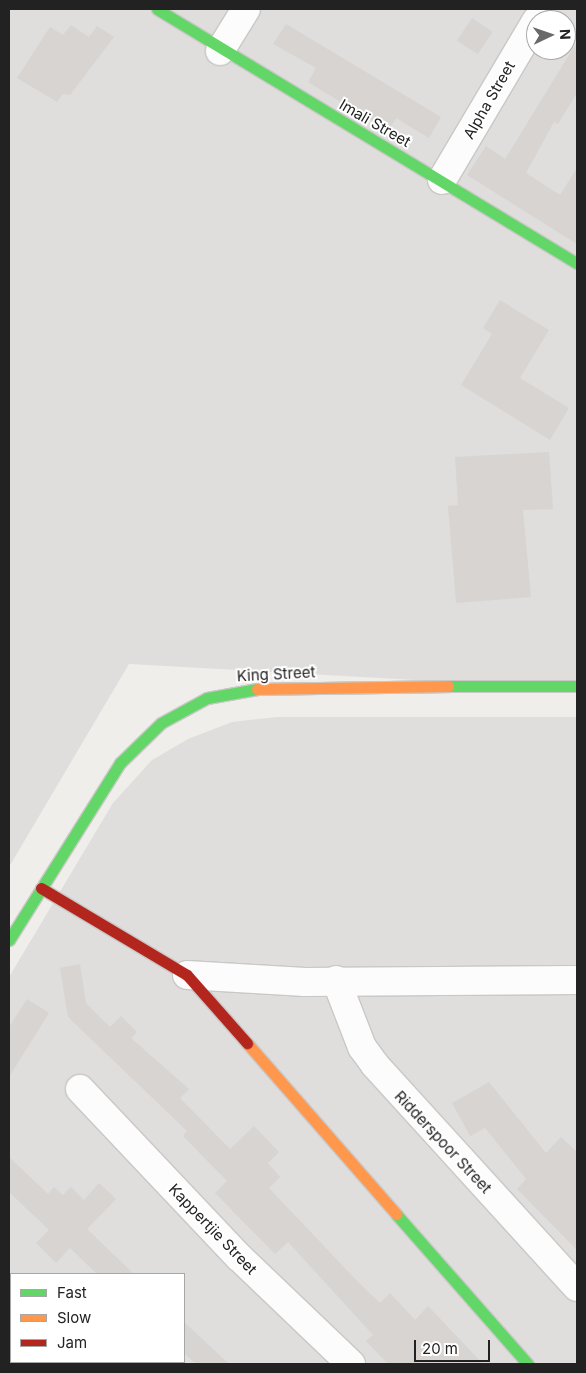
<!DOCTYPE html>
<style>
body{margin:0}
#map{position:relative;width:586px;height:1373px;overflow:hidden;background:#f0eeeb;font-family:Inter,sans-serif}
div>[style]{position:absolute}
.residential>*{inset:0;background:#dfdedc}
.pitch>*{inset:0;background:#b7e6d2;transform-origin:0 0}
.building>*{inset:0;background:#d7d4d2;transform-origin:0 0}
.roads{filter:drop-shadow(1px 0 #c9c8c7) drop-shadow(-1px 0 #c9c8c7) drop-shadow(0 1px #c9c8c7) drop-shadow(0 -1px #c9c8c7)}
.street>*{height:28px;margin:-14px;padding:0 14px;transform-origin:14px;border-radius:14px;background:#fdfcfc}
.fast>*{height:11px;margin:-5.5px;padding:0 5.5px;transform-origin:5.5px;border-radius:5.5px;background:#63d668}
.slow>*{height:11px;margin:-5.5px;padding:0 5.5px;transform-origin:5.5px;border-radius:5.5px;background:#ff974d}
.jam>*{height:11px;margin:-5.5px;padding:0 5.5px;transform-origin:5.5px;border-radius:5.5px;background:#b3261e}
span{translate:-50% -50%;white-space:nowrap;text-align:center;line-height:1.15;-webkit-text-stroke:4px #fff;paint-order:stroke}
.street-label{font-size:15px;color:#222}
.frame{position:absolute;inset:0;border:10px solid #222;pointer-events:none}
.legend{position:absolute;left:10px;top:1273px;width:175px;height:90px;box-sizing:border-box;background:#fff;border:1px solid #a7a7a7;margin:0;padding:6px 9px;list-style:none;font-size:15px;color:#222}
.legend li{display:flex;align-items:center;gap:10px;height:25px}
.legend b{width:25px;border:1px solid #a7a7a7}
.north{position:absolute;left:526px;top:10px;width:50px;height:50px;box-sizing:border-box;background:#fff;border:1px solid #a7a7a7;border-radius:50%;rotate:87deg;font-size:14px;font-weight:700;line-height:20px;text-align:center;color:#222}
.north::after{content:'';display:block;margin:auto;width:18px;height:22px;background:#6a6968;clip-path:polygon(50% 0,100% 100%,50% 72%,0 100%)}
.scale{position:absolute;left:414px;top:1340px;width:76px;height:22px;box-sizing:border-box;border:2px solid #222;border-top:0;padding-left:6px;font-size:15px;line-height:18px;white-space:nowrap;color:#222;-webkit-text-stroke:4px #fff;paint-order:stroke}
</style>
<div id="map">
<div class="residential">
<div style="clip-path:polygon(evenodd,9px 9px,577px 9px,577px 689px,129px 664px,9px 867px,9px 9px,536px 20px,566px 20px,566px 50px,536px 50px,536px 20px)"></div>
<div style="clip-path:polygon(evenodd,277px 717px,577px 717px,577px 1364px,9px 1364px,9px 977px,113px 803px,152px 760px,188px 739px,232px 722px,277px 717px,11px 1274px,184px 1274px,184px 1362px,11px 1362px,11px 1274px)"></div>
</div>
<div class="pitch">
<div style="left:42px;top:1362px;width:133px;height:6px"></div>
</div>
<div class="building">
<div style="left:472px;top:18px;width:25px;height:27px;rotate:34deg"></div>
<div style="clip-path:polygon(286px 24px,441px 117px,429px 138px,396px 118px,388px 131px,308px 82px,316px 68px,273px 44px)"></div>
<div style="clip-path:polygon(71px 25px,89px 37px,97px 26px,114px 37px,70px 95px,63px 94px,57px 102px,17px 78px,50px 27px,63px 35px)"></div>
<div style="clip-path:polygon(577px 42px,577px 93px,558px 124px,554px 122px,526px 173px,560px 195px,577px 168px,577px 244px,467px 175px,486px 146px,505px 159px)"></div>
<div style="clip-path:polygon(500px 300px,549px 330px,520px 378px,569px 408px,550px 440px,461px 385px,492px 334px,483px 328px)"></div>
<div style="clip-path:polygon(549px 452px,553px 509px,523px 510px,531px 597px,456px 603px,448px 506px,458px 505px,455px 457px)"></div>
<div style="clip-path:polygon(80px 964px,86px 1003px,110px 1027px,121px 1016px,137px 1032px,131px 1038px,189px 1089px,180px 1098px,230px 1149px,254px 1126px,279px 1152px,268px 1163px,280px 1177px,269px 1188px,358px 1282px,380px 1303px,390px 1293px,415px 1320px,428px 1306px,483px 1364px,388px 1364px,366px 1341px,373px 1335px,288px 1242px,275px 1254px,215px 1193px,227px 1181px,183px 1136px,187px 1131px,68px 1017px,60px 968px)"></div>
<div style="clip-path:polygon(27px 999px,49px 1013px,9px 1077px,9px 1027px)"></div>
<div style="clip-path:polygon(489px 1082px,546px 1153px,561px 1137px,577px 1152px,577px 1250px,517px 1189px,526px 1179px,485px 1128px,470px 1136px,452px 1103px)"></div>
<div style="clip-path:polygon(9px 1157px,48px 1194px,54px 1187px,63px 1195px,71px 1187px,84px 1200px,99px 1183px,116px 1199px,87px 1229px,134px 1274px,97px 1274px,70px 1248px,56px 1263px,36px 1243px,49px 1230px,9px 1192px)"></div>
<div style="clip-path:polygon(184px 1322px,229px 1364px,196px 1364px,184px 1353px)"></div>
</div>
<div class="roads">
<div class="street">
<div style="left:220px;top:51px;width:49px;rotate:-58.2deg"></div>
<div style="left:442px;top:180px;width:185px;rotate:-59.4deg"></div>
<div style="left:187px;top:975px;width:118px;rotate:3.4deg"></div>
<div style="left:305px;top:982px;width:272px;rotate:-0.4deg"></div>
<div style="left:336px;top:980px;width:72px;rotate:68.8deg"></div>
<div style="left:362px;top:1047px;width:22px;rotate:54deg"></div>
<div style="left:375px;top:1065px;width:300px;rotate:47.7deg"></div>
<div style="left:80px;top:1089px;width:231px;rotate:46.6deg"></div>
<div style="left:239px;top:1257px;width:155px;rotate:43.7deg"></div>
</div>
<div class="fast">
<div style="left:157px;top:9px;width:491px;rotate:31.2deg"></div>
<div style="left:448px;top:686px;width:129px"></div>
<div style="left:9px;top:940px;width:209px;rotate:-57.9deg"></div>
<div style="left:120px;top:763px;width:57px;rotate:-44.3deg"></div>
<div style="left:161px;top:723px;width:52px;rotate:-28.5deg"></div>
<div style="left:207px;top:698px;width:51px;rotate:-10.2deg"></div>
<div style="left:396px;top:1214px;width:200px;rotate:48.7deg"></div>
</div>
<div class="slow">
<div style="left:257px;top:689px;width:191px;rotate:-0.9deg"></div>
<div style="left:247px;top:1043px;width:227px;rotate:48.9deg"></div>
</div>
<div class="jam">
<div style="left:41px;top:888px;width:170px;rotate:30.8deg"></div>
<div style="left:187px;top:975px;width:91px;rotate:48.6deg"></div>
</div>
</div>
<div class="street-label">
<span style="left:489px;top:100px;rotate:-60deg">Alpha Street</span>
<span style="left:375px;top:123px;rotate:30deg">Imali Street</span>
<span style="left:276px;top:674px;rotate:-3deg">King Street</span>
<span style="left:443px;top:1142px;rotate:47deg">Ridderspoor Street</span>
<span style="left:213px;top:1229px;rotate:46deg">Kappertjie Street</span>
</div>
<div class="frame"></div>
<ul class="legend">
<li><b style="height:6px;background:#63d668"></b>Fast</li>
<li><b style="height:6px;background:#ff974d"></b>Slow</li>
<li><b style="height:6px;background:#b3261e"></b>Jam</li>
</ul>
<div class="north">N</div>
<div class="scale">20 m</div>
</div>
